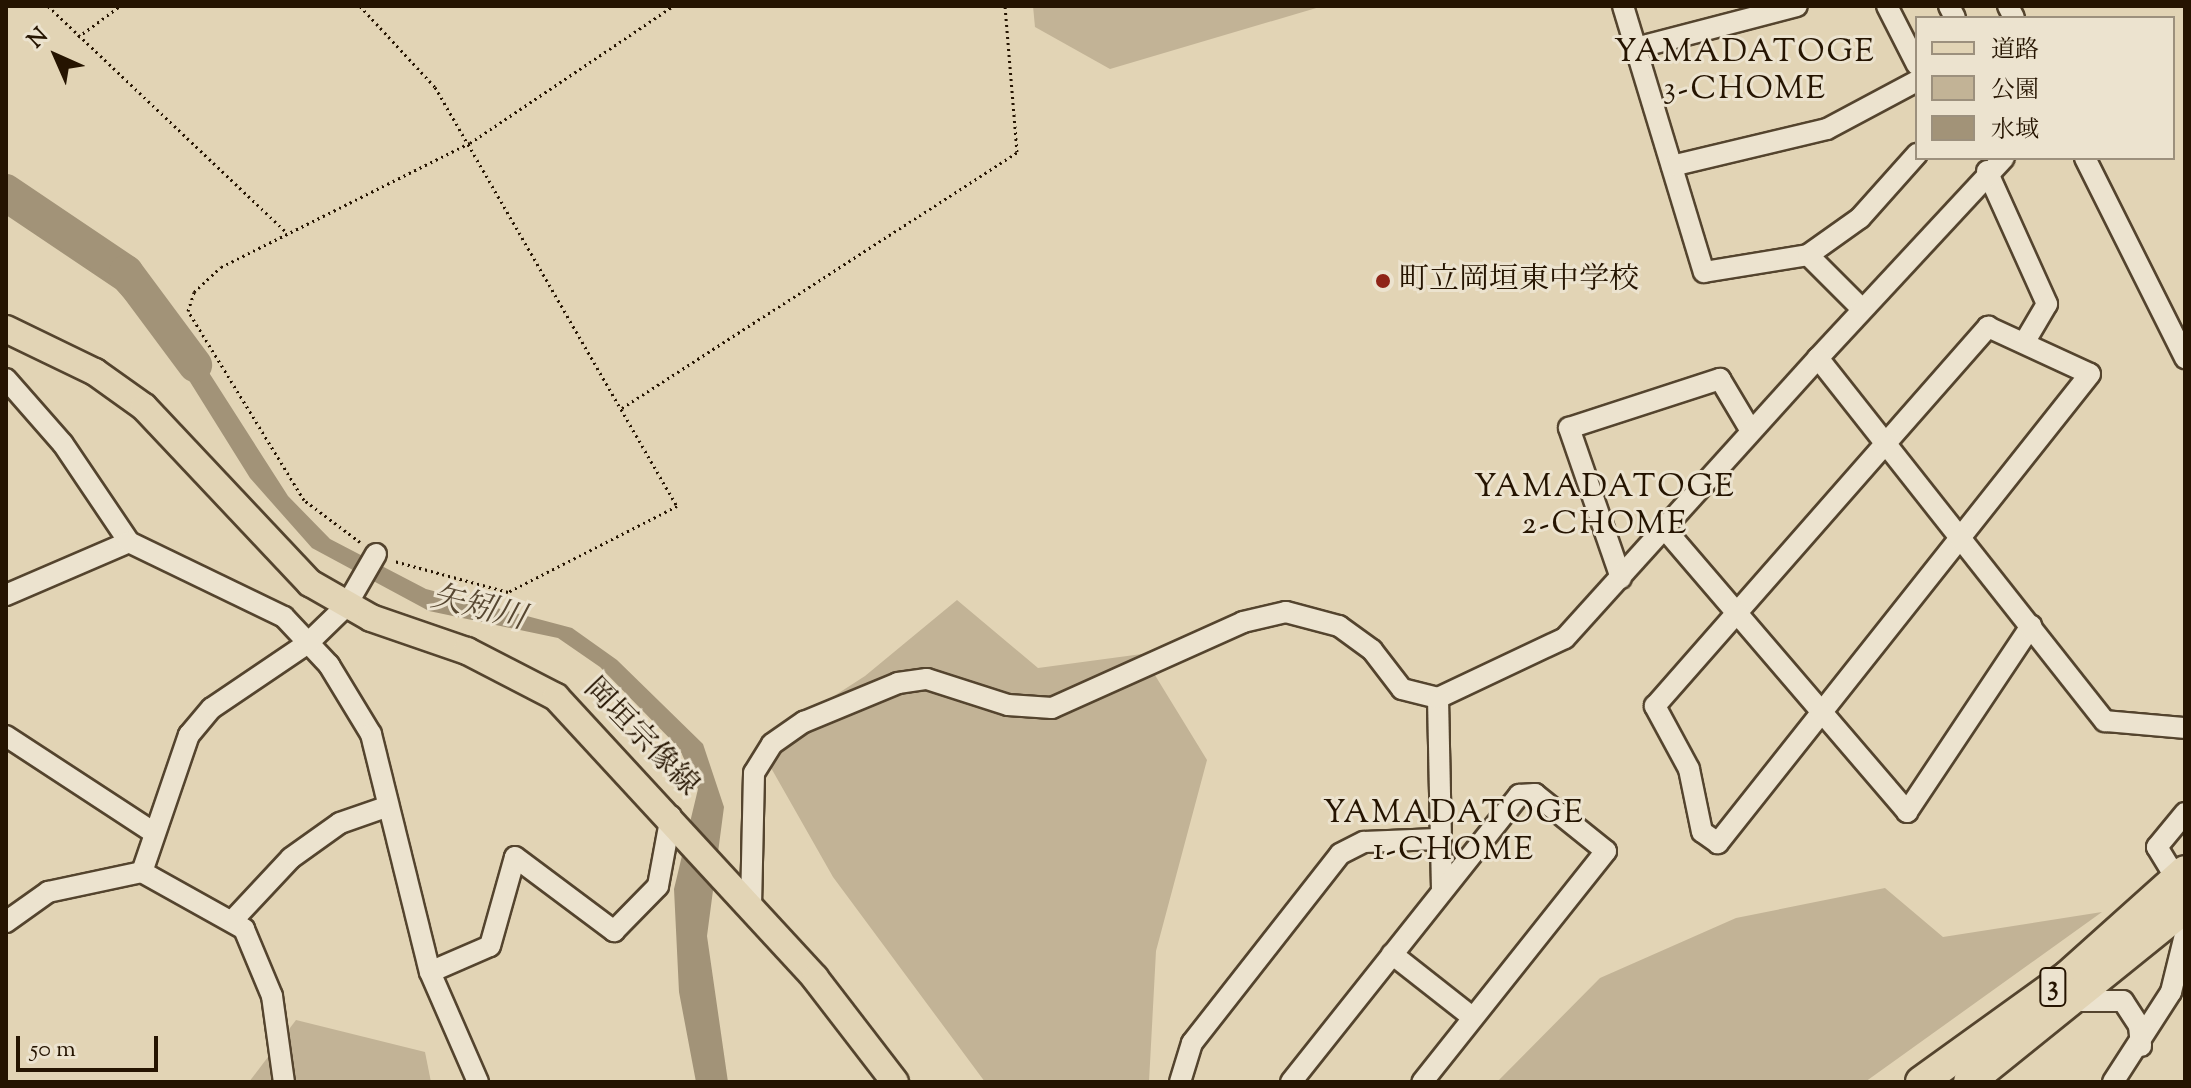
<!DOCTYPE html>
<meta charset="utf-8">
<style>
body{margin:0}
#map{position:relative;width:2191px;height:1088px;overflow:hidden;background:#e2d4b5;font-family:"Sorts Mill Goudy","Noto Serif JP",serif}
div>[style]{position:absolute}
.green>*{inset:0;background:#c2b396}
.water>*{inset:0;background:#a29378}
.river>*{height:34px;margin:-17px;padding:0 17px;transform-origin:17px;border-radius:17px;background:#a29378}
.path>*{height:3px;margin-top:-1.5px;transform-origin:0;background:repeating-linear-gradient(90deg,#251401 0 2px,transparent 0 6px)}
.roads{filter:drop-shadow(2px 0 #54442e) drop-shadow(-2px 0 #54442e) drop-shadow(0 2px #54442e) drop-shadow(0 -2px #54442e)}
.minor>*{height:20px;margin:-10px;padding:0 10px;transform-origin:10px;border-radius:10px;background:#ece3cf}
.major>*{height:26px;margin:-13px;padding:0 13px;transform-origin:13px;border-radius:13px;background:#e2d4b5}
.highway>*{height:30px;margin:-15px;padding:0 15px;transform-origin:15px;border-radius:15px;background:#e2d4b5}
.dots>*{width:22px;height:22px;translate:-50% -50%;box-sizing:border-box;border:4px solid #ece3cf;border-radius:50%}
span{translate:-50% -50%;white-space:nowrap;text-align:center;line-height:1.15;-webkit-text-stroke:6px #ece3cf;paint-order:stroke}
.shield-label span{padding:2px 6px;background:#ece3cf;border:2px solid;border-radius:6px;-webkit-text-stroke-width:0}
.shield-label{font-size:28px;color:#251401;font-weight:700}
.poi-label{font-size:30px;color:#251401}
.left{translate:0 -50%;text-align:left}
.street-label{font-size:30px;color:#251401}
.neighbourhood-label{font-size:32px;color:#251401;letter-spacing:2px}
.water-label{font-size:32px;color:#574731;font-style:italic}
.frame{position:absolute;inset:0;border:8px solid #251401;pointer-events:none}
.legend{position:absolute;left:1915px;top:16px;width:260px;height:144px;box-sizing:border-box;background:#ece3cf;border:2px solid #9c907d;margin:0;padding:10px 14px;list-style:none;font-size:24px;color:#251401}
.legend li{display:flex;align-items:center;gap:16px;height:40px}
.legend b{width:40px;border:2px solid #9c907d}
.north{position:absolute;left:16px;top:16px;width:80px;height:80px;-webkit-text-stroke:6px #ece3cf;paint-order:stroke;rotate:315deg;font-size:22px;font-weight:700;line-height:32px;text-align:center;color:#251401}
.north::after{content:'';display:block;margin:auto;width:28px;height:36px;background:#251401;clip-path:polygon(50% 0,100% 100%,50% 72%,0 100%)}
.scale{position:absolute;left:16px;top:1036px;width:142px;height:36px;box-sizing:border-box;border:4px solid #251401;border-top:0;padding-left:10px;font-size:24px;line-height:28px;white-space:nowrap;color:#251401;-webkit-text-stroke:6px #ece3cf;paint-order:stroke}
</style>
<div id="map">
<div class="green">
<div style="clip-path:polygon(1033px 6px,1323px 6px,1110px 69px,1035px 27px)"></div>
<div style="clip-path:polygon(957px 600px,1038px 668px,1142px 654px,1207px 760px,1156px 951px,1149px 1082px,985px 1082px,833px 877px,758px 745px,865px 676px)"></div>
<div style="clip-path:polygon(1885px 888px,1943px 937px,2102px 912px,1865px 1082px,1497px 1082px,1600px 978px,1736px 918px)"></div>
<div style="clip-path:polygon(296px 1020px,425px 1052px,431px 1082px,249px 1082px)"></div>
</div>
<div class="water">
<div style="clip-path:polygon(6px 198px,132px 285px,208px 371px,288px 496px,330px 539px,426px 589px,572px 628px,617px 660px,703px 744px,724px 807px,707px 936px,728px 1082px,696px 1082px,679px 992px,674px 889px,698px 789px,679px 748px,600px 667px,558px 638px,429px 611px,312px 548px,250px 478px,167px 345px,116px 289px,6px 215px)"></div>
</div>
<div class="river">
<div style="left:6px;top:191px;width:145px;rotate:34deg"></div>
<div style="left:126px;top:272px;width:116px;rotate:53.4deg"></div>
</div>
<div class="path">
<div style="left:48px;top:6px;width:328px;rotate:43.5deg"></div>
<div style="left:360px;top:6px;width:110px;rotate:47.2deg"></div>
<div style="left:435px;top:87px;width:484px;rotate:60deg"></div>
<div style="left:677px;top:506px;width:190px;rotate:153deg"></div>
<div style="left:508px;top:592px;width:118px;rotate:-164.8deg"></div>
<div style="left:78px;top:37px;width:52px;rotate:-36.4deg"></div>
<div style="left:622px;top:408px;width:471px;rotate:-32.9deg"></div>
<div style="left:1017px;top:152px;width:146px;rotate:-94.7deg"></div>
<div style="left:360px;top:542px;width:70px;rotate:-143.1deg"></div>
<div style="left:304px;top:500px;width:222px;rotate:-121.5deg"></div>
<div style="left:188px;top:311px;width:20px;rotate:-72deg"></div>
<div style="left:194px;top:292px;width:37px;rotate:-43deg"></div>
<div style="left:221px;top:267px;width:278px;rotate:-26.5deg"></div>
<div style="left:470px;top:143px;width:245px;rotate:-34deg"></div>
</div>
<div class="roads">
<div class="minor">
<div style="left:1623px;top:6px;width:278px;rotate:73.1deg"></div>
<div style="left:1704px;top:272px;width:105px;rotate:-9.3deg"></div>
<div style="left:1808px;top:255px;width:76px;rotate:45deg"></div>
<div style="left:1887px;top:6px;width:66px;rotate:63deg"></div>
<div style="left:1949px;top:6px;width:13px;rotate:63deg"></div>
<div style="left:2008px;top:6px;width:13px;rotate:63deg"></div>
<div style="left:1636px;top:48px;width:166px;rotate:-14.6deg"></div>
<div style="left:2085px;top:158px;width:224px;rotate:63.4deg"></div>
<div style="left:1672px;top:166px;width:159px;rotate:-13.4deg"></div>
<div style="left:1827px;top:129px;width:102px;rotate:-28.1deg"></div>
<div style="left:1987px;top:171px;width:146px;rotate:65.7deg"></div>
<div style="left:2047px;top:304px;width:45px;rotate:120.5deg"></div>
<div style="left:1808px;top:255px;width:64px;rotate:-35.4deg"></div>
<div style="left:1860px;top:218px;width:86px;rotate:-48.3deg"></div>
<div style="left:1988px;top:327px;width:112px;rotate:24.7deg"></div>
<div style="left:2090px;top:374px;width:599px;rotate:128.42deg"></div>
<div style="left:1718px;top:843px;width:19px;rotate:-145deg"></div>
<div style="left:1702px;top:832px;width:64px;rotate:-101.7deg"></div>
<div style="left:1689px;top:769px;width:72px;rotate:-118.4deg"></div>
<div style="left:1655px;top:706px;width:505px;rotate:-48.7deg"></div>
<div style="left:1818px;top:358px;width:273px;rotate:-47.1deg"></div>
<div style="left:6px;top:379px;width:86px;rotate:48.8deg"></div>
<div style="left:63px;top:444px;width:118px;rotate:56deg"></div>
<div style="left:1664px;top:528px;width:374px;rotate:49.4deg"></div>
<div style="left:1907px;top:812px;width:224px;rotate:-56.3deg"></div>
<div style="left:1621px;top:578px;width:159px;rotate:-109.1deg"></div>
<div style="left:1569px;top:428px;width:159px;rotate:-18deg"></div>
<div style="left:1720px;top:379px;width:61px;rotate:59.2deg"></div>
<div style="left:6px;top:595px;width:134px;rotate:-23.3deg"></div>
<div style="left:129px;top:542px;width:172px;rotate:25.8deg"></div>
<div style="left:284px;top:617px;width:66px;rotate:46.8deg"></div>
<div style="left:329px;top:665px;width:81px;rotate:58.7deg"></div>
<div style="left:371px;top:734px;width:245px;rotate:76.1deg"></div>
<div style="left:430px;top:972px;width:120px;rotate:66.4deg"></div>
<div style="left:1438px;top:698px;width:192px;rotate:88.8deg"></div>
<div style="left:6px;top:736px;width:177px;rotate:33.2deg"></div>
<div style="left:142px;top:872px;width:145px;rotate:-71.1deg"></div>
<div style="left:189px;top:735px;width:35px;rotate:-50deg"></div>
<div style="left:212px;top:708px;width:116px;rotate:-34.1deg"></div>
<div style="left:308px;top:643px;width:53px;rotate:-44.2deg"></div>
<div style="left:346px;top:606px;width:60px;rotate:-60deg"></div>
<div style="left:142px;top:872px;width:117px;rotate:29.2deg"></div>
<div style="left:244px;top:929px;width:73px;rotate:67.3deg"></div>
<div style="left:272px;top:996px;width:87px;rotate:82.1deg"></div>
<div style="left:2182px;top:888px;width:48px;rotate:-121.4deg"></div>
<div style="left:2157px;top:847px;width:44px;rotate:-50.5deg"></div>
<div style="left:751px;top:906px;width:133px;rotate:-88.7deg"></div>
<div style="left:754px;top:773px;width:34px;rotate:-58deg"></div>
<div style="left:772px;top:744px;width:39px;rotate:-35deg"></div>
<div style="left:804px;top:722px;width:102px;rotate:-22.5deg"></div>
<div style="left:898px;top:683px;width:29px;rotate:-8deg"></div>
<div style="left:927px;top:679px;width:85px;rotate:17.8deg"></div>
<div style="left:1008px;top:705px;width:44px;rotate:3.9deg"></div>
<div style="left:1052px;top:708px;width:209px;rotate:-24.2deg"></div>
<div style="left:1243px;top:622px;width:44px;rotate:-13.1deg"></div>
<div style="left:1286px;top:612px;width:55px;rotate:14.8deg"></div>
<div style="left:1339px;top:626px;width:41px;rotate:36deg"></div>
<div style="left:1372px;top:650px;width:49px;rotate:52.4deg"></div>
<div style="left:1402px;top:689px;width:37px;rotate:14deg"></div>
<div style="left:1438px;top:698px;width:140px;rotate:-25.3deg"></div>
<div style="left:1565px;top:638px;width:377px;rotate:-47.9deg"></div>
<div style="left:1818px;top:358px;width:463px;rotate:51.7deg"></div>
<div style="left:2105px;top:721px;width:80px;rotate:5deg"></div>
<div style="left:234px;top:919px;width:83px;rotate:-46.9deg"></div>
<div style="left:291px;top:858px;width:60px;rotate:-35.5deg"></div>
<div style="left:340px;top:823px;width:49px;rotate:-19.2deg"></div>
<div style="left:6px;top:922px;width:52px;rotate:-35.5deg"></div>
<div style="left:48px;top:892px;width:96px;rotate:-12deg"></div>
<div style="left:1392px;top:954px;width:102px;rotate:38.2deg"></div>
<div style="left:430px;top:972px;width:65px;rotate:-23.4deg"></div>
<div style="left:490px;top:946px;width:92px;rotate:-74.3deg"></div>
<div style="left:515px;top:857px;width:124px;rotate:36.8deg"></div>
<div style="left:614px;top:931px;width:63px;rotate:-45.6deg"></div>
<div style="left:658px;top:886px;width:71px;rotate:-79.5deg"></div>
<div style="left:2078px;top:1001px;width:45px"></div>
<div style="left:2123px;top:1001px;width:30px;rotate:57deg"></div>
<div style="left:2139px;top:1026px;width:20px;rotate:84deg"></div>
<div style="left:1180px;top:1082px;width:41px;rotate:-72.9deg"></div>
<div style="left:1192px;top:1043px;width:240px;rotate:-51.9deg"></div>
<div style="left:1340px;top:854px;width:27px;rotate:-27deg"></div>
<div style="left:1364px;top:842px;width:73px;rotate:-2.4deg"></div>
<div style="left:1291px;top:1082px;width:367px;rotate:-51.5deg"></div>
<div style="left:1519px;top:795px;width:16px;rotate:-4deg"></div>
<div style="left:1535px;top:794px;width:91px;rotate:38.8deg"></div>
<div style="left:1606px;top:851px;width:295px;rotate:128.5deg"></div>
<div style="left:2113px;top:1082px;width:107px;rotate:-57.2deg"></div>
<div style="left:2171px;top:992px;width:59px;rotate:-76.2deg"></div>
</div>
<div class="major">
<div style="left:6px;top:329px;width:99px;rotate:25.8deg"></div>
<div style="left:95px;top:372px;width:60px;rotate:35.5deg"></div>
<div style="left:144px;top:407px;width:242px;rotate:46.7deg"></div>
<div style="left:310px;top:583px;width:70px;rotate:29.8deg"></div>
<div style="left:371px;top:618px;width:102px;rotate:19deg"></div>
<div style="left:467px;top:651px;width:100px;rotate:27.3deg"></div>
<div style="left:556px;top:697px;width:382px;rotate:47.3deg"></div>
<div style="left:815px;top:978px;width:131px;rotate:52.4deg"></div>
</div>
<div class="highway">
<div style="left:1921px;top:1082px;width:181px;rotate:-35.8deg"></div>
<div style="left:2068px;top:976px;width:157px;rotate:-41.9deg"></div>
<div style="left:1969px;top:1082px;width:277px;rotate:-38.9deg"></div>
</div>
</div>
<div class="dots">
<div style="left:1383px;top:281px;background:#8f2418"></div>
</div>
<div class="shield-label">
<span style="left:2053px;top:987px">3</span>
</div>
<div class="poi-label">
<span class="left" style="left:1399px;top:281px">町立岡垣東中学校</span>
</div>
<div class="street-label">
<span style="left:640px;top:738px;rotate:46deg">岡垣宗像線</span>
</div>
<div class="neighbourhood-label">
<span style="left:1745px;top:72px">YAMADATOGE<br>3-CHOME</span>
<span style="left:1605px;top:507px">YAMADATOGE<br>2-CHOME</span>
<span style="left:1454px;top:833px">YAMADATOGE<br>1-CHOME</span>
</div>
<div class="water-label">
<span style="left:478px;top:609px;rotate:14deg">矢矧川</span>
</div>
<div class="frame"></div>
<ul class="legend">
<li><b style="height:10px;background:#e2d4b5"></b>道路</li>
<li><b style="height:22px;background:#c2b396"></b>公園</li>
<li><b style="height:22px;background:#a29378"></b>水域</li>
</ul>
<div class="north">N</div>
<div class="scale">50 m</div>
</div>
